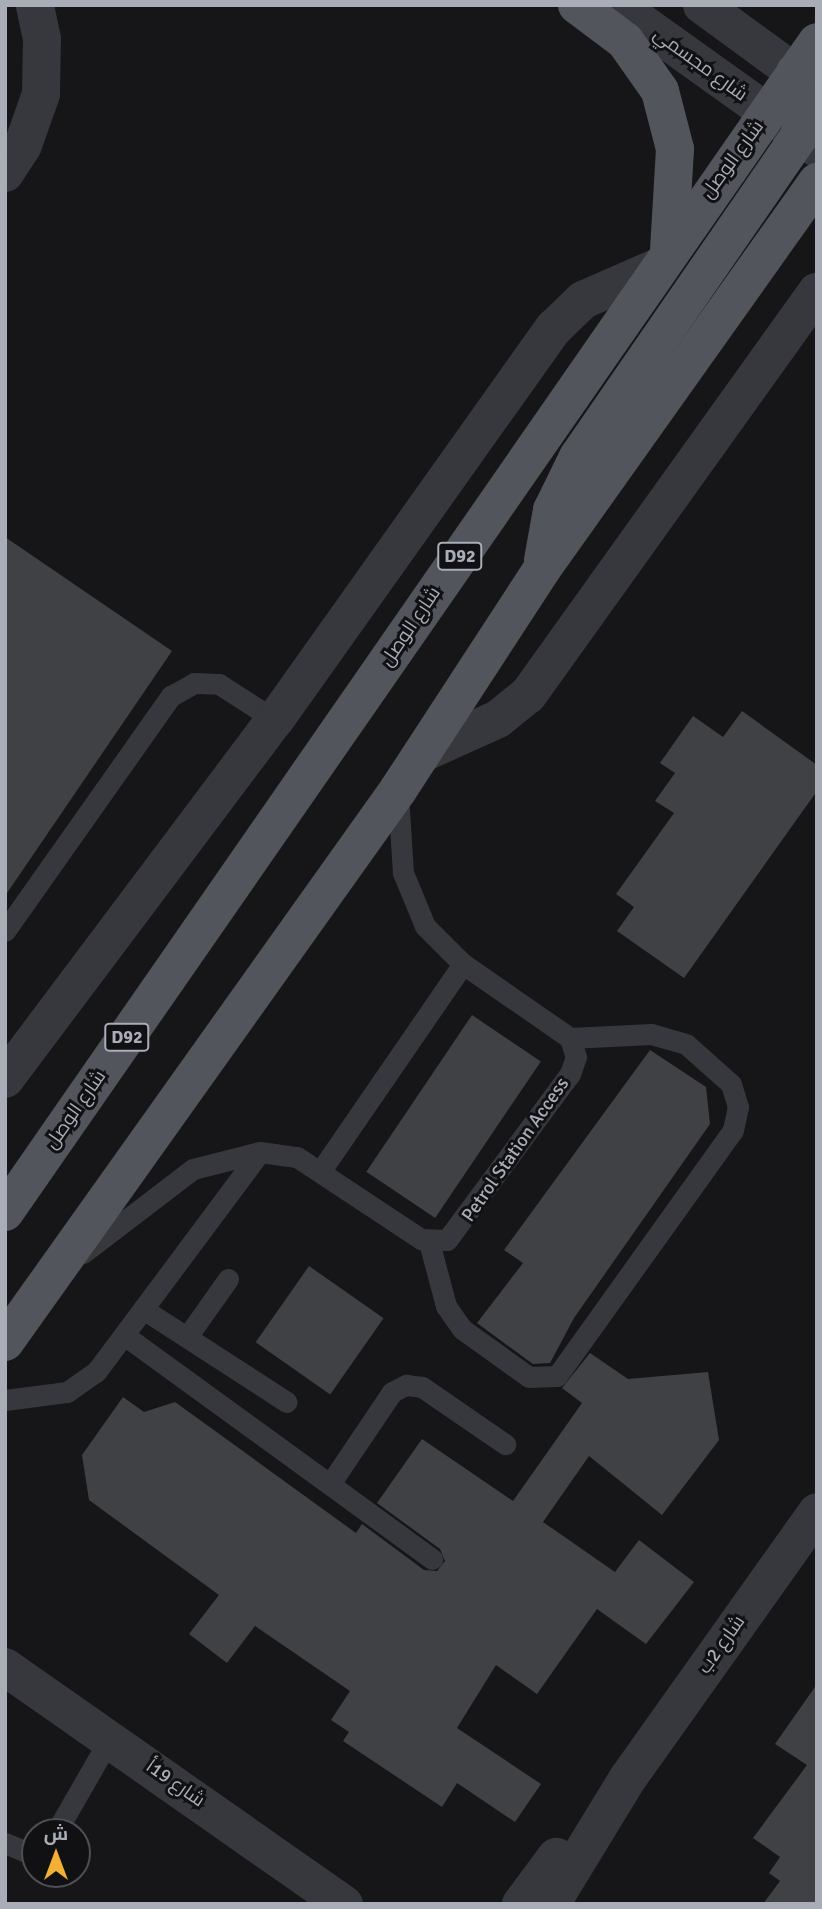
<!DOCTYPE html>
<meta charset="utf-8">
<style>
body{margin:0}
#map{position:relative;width:822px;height:1909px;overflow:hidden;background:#161618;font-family:Signika,Cairo,sans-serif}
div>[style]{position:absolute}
.building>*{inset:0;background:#404145;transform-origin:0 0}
.service>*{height:21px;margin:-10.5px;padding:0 10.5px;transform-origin:10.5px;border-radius:10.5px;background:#37383d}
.minor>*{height:38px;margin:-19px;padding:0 19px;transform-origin:19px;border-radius:19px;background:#37383d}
.primary>*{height:38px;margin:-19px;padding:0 19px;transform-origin:19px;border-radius:19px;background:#53555c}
span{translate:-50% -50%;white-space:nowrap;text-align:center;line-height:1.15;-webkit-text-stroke:6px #111113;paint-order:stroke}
.shield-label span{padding:2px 5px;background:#111113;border:2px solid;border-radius:5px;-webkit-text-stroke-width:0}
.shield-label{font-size:18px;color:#a8adb8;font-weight:700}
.street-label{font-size:19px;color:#a8adb8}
.frame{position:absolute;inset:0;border:7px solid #a8adb8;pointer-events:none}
.north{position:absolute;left:21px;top:1818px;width:70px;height:70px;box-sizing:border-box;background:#111113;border:2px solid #4d4f55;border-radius:50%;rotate:0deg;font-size:19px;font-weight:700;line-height:28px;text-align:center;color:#a8adb8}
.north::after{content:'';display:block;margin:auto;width:24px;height:32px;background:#f2b134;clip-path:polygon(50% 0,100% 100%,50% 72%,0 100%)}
</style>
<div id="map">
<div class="building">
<div style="clip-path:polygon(5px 537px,172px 651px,5px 896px)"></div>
<div style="clip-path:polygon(742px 711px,817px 765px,817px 791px,684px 978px,617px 931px,634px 907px,616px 894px,674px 813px,655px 801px,675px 773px,660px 763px,693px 716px,723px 737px)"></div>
<div style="left:472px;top:1015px;width:83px;height:189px;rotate:34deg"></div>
<div style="clip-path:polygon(650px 1050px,706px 1087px,710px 1124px,574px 1318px,550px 1363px,533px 1364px,477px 1323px,523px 1263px,504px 1250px)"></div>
<div style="left:309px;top:1266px;width:91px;height:93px;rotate:35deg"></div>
<div style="clip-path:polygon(590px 1353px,628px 1379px,708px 1372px,719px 1440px,662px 1515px,589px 1456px,543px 1522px,615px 1572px,639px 1540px,694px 1582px,646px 1644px,597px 1609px,537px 1694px,496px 1665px,457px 1728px,541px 1784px,515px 1822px,457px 1783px,442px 1807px,343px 1741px,349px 1732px,331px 1720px,350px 1691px,255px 1626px,227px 1663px,189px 1634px,219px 1595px,89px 1500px,82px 1455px,123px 1397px,144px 1412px,175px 1402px,356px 1533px,362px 1524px,424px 1570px,437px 1571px,445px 1561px,440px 1549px,377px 1503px,422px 1439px,513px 1501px,582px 1403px,562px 1388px)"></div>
<div style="clip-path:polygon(817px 1684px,817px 1904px,763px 1904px,780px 1881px,769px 1873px,780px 1857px,753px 1838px,807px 1765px,775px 1744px)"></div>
</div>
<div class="service">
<div style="left:5px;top:931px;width:288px;rotate:-54.8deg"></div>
<div style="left:171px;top:696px;width:26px;rotate:-29deg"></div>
<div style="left:194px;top:683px;width:25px;rotate:2deg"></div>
<div style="left:219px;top:684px;width:67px;rotate:32.7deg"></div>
<div style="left:322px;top:1169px;width:249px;rotate:-55.5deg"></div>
<div style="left:429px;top:1242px;width:66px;rotate:75.1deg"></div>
<div style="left:446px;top:1306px;width:28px;rotate:55deg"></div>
<div style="left:462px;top:1329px;width:82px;rotate:35.6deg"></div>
<div style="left:529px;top:1377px;width:28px;rotate:-2deg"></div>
<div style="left:557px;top:1376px;width:302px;rotate:-54.4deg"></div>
<div style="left:733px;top:1130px;width:24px;rotate:-78deg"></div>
<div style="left:738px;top:1107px;width:24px;rotate:-107deg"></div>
<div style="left:731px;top:1084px;width:60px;rotate:-138.4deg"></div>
<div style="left:686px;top:1044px;width:36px;rotate:-164deg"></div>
<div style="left:651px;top:1034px;width:81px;rotate:177.2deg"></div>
<div style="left:83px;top:1253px;width:138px;rotate:-37.4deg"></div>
<div style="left:193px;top:1169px;width:69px;rotate:-14.2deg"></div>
<div style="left:260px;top:1152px;width:37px;rotate:8deg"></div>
<div style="left:297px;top:1157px;width:149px;rotate:33.5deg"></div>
<div style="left:421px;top:1239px;width:26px;rotate:2deg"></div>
<div style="left:447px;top:1240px;width:207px;rotate:-53.5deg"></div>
<div style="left:570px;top:1074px;width:18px;rotate:-71deg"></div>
<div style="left:576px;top:1057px;width:20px;rotate:-108deg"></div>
<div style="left:570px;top:1038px;width:130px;rotate:-145.3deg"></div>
<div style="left:463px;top:964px;width:54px;rotate:-135deg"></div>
<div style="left:425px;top:926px;width:57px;rotate:-112.5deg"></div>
<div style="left:403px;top:873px;width:80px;rotate:-93.6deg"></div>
<div style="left:143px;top:1309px;width:171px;rotate:32.9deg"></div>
<div style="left:124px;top:1335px;width:381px;rotate:36deg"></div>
<div style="left:187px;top:1337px;width:71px;rotate:-54.7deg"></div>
<div style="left:5px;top:1400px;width:63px;rotate:-7.4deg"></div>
<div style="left:67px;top:1392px;width:35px;rotate:-35deg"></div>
<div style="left:96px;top:1372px;width:274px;rotate:-53.3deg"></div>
<div style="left:330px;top:1484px;width:111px;rotate:-56deg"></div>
<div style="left:392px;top:1392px;width:16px;rotate:-27deg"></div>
<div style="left:406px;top:1385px;width:16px;rotate:7deg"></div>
<div style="left:422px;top:1387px;width:101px;rotate:34.5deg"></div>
<div style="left:56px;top:1832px;width:108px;rotate:-60.1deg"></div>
<div style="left:5px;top:1843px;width:33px;rotate:23deg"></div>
</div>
<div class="minor">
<div style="left:617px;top:5px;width:246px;rotate:35.6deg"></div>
<div style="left:702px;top:5px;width:142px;rotate:36.1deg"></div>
<div style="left:5px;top:173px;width:33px;rotate:-57deg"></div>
<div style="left:23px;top:145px;width:54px;rotate:-70.6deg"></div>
<div style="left:41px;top:94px;width:55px;rotate:-89deg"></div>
<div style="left:42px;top:39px;width:35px;rotate:-102deg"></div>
<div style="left:423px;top:753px;width:82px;rotate:-24.4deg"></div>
<div style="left:498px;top:719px;width:38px;rotate:-39deg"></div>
<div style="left:528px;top:695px;width:496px;rotate:-54.4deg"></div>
<div style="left:5px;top:1079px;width:449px;rotate:-53.1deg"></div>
<div style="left:275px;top:720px;width:481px;rotate:-54.6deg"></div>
<div style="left:554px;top:328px;width:40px;rotate:-44deg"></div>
<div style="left:583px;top:300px;width:80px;rotate:-23.7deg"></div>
<div style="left:5px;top:1667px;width:414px;rotate:35deg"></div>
<div style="left:521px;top:1904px;width:59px;rotate:-53.3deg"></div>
<div style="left:551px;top:1904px;width:148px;rotate:-58.6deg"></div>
<div style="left:628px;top:1778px;width:326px;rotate:-54.6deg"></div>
</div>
<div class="primary">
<div style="left:577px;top:5px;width:60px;rotate:36.9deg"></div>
<div style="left:625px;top:41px;width:61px;rotate:55deg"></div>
<div style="left:660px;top:91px;width:60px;rotate:75.5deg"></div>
<div style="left:675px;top:149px;width:100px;rotate:93.4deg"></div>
<div style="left:543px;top:560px;width:51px;rotate:-79.8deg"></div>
<div style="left:552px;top:510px;width:59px;rotate:-63.9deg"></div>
<div style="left:578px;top:457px;width:389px;rotate:-55.4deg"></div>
<div style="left:799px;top:137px;width:36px;rotate:-77deg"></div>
<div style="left:807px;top:102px;width:32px;rotate:-112deg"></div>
<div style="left:5px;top:1212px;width:1424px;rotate:-55.24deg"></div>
<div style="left:5px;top:1342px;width:678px;rotate:-54.55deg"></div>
<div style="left:398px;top:790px;width:264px;rotate:-56.9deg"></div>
<div style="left:542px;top:569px;width:475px;rotate:-54.6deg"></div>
</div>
<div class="shield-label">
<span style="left:460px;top:556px">D92</span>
<span style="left:127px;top:1037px">D92</span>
</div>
<div class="street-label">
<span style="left:700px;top:65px;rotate:36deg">شارع مجسمي</span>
<span style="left:733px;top:160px;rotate:-54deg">شارع الوصل</span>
<span style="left:411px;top:627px;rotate:-56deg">شارع الوصل</span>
<span style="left:76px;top:1110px;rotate:-55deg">شارع الوصل</span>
<span style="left:516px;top:1150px;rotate:-55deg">Petrol Station Access</span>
<span style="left:722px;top:1645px;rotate:-55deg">شارع 2ب</span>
<span style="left:175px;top:1784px;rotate:35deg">شارع 19أ</span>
</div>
<div class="frame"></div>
<div class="north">ش</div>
</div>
